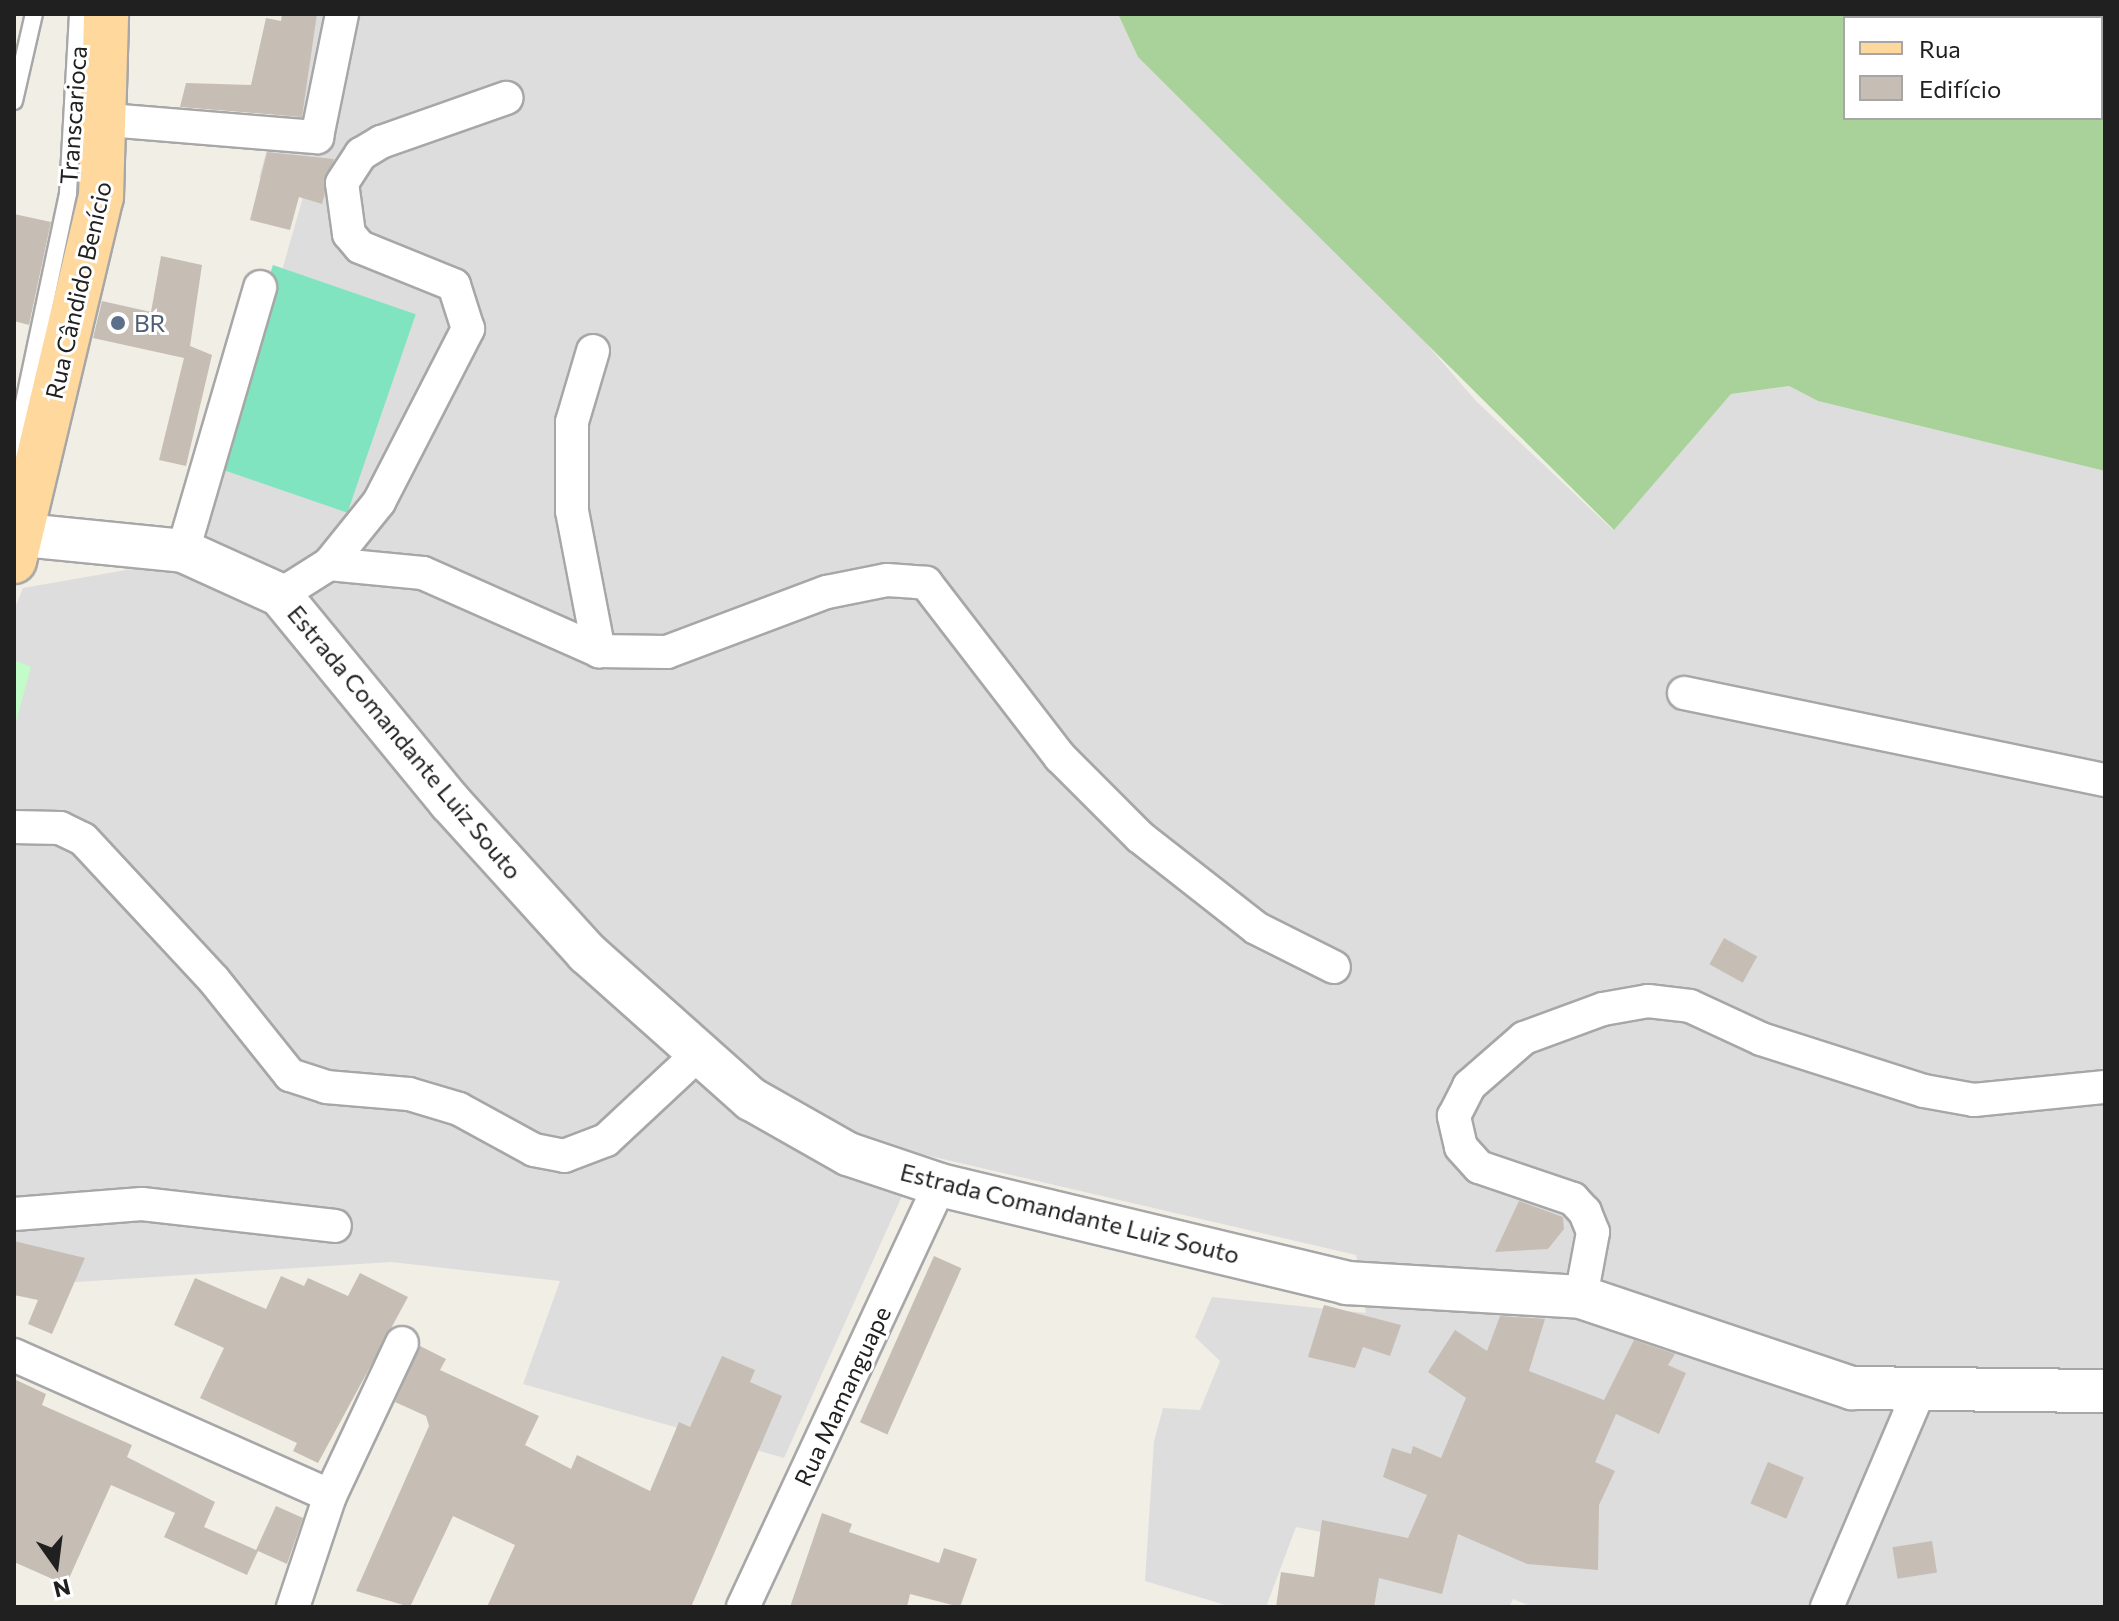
<!DOCTYPE html>
<meta charset="utf-8">
<style>
body{margin:0}
#map{position:relative;width:2119px;height:1621px;overflow:hidden;background:#f1eee6;font-family:Commissioner,sans-serif}
div>[style]{position:absolute}
.residential>*{inset:0;background:#dedddd}
.forest>*{inset:0;background:#a8d299}
.park>*{inset:0;background:#c2fcc8}
.pitch>*{inset:0;background:#81e4c0;transform-origin:0 0}
.building>*{inset:0;background:#c6beb5;transform-origin:0 0}
.roads{filter:drop-shadow(2px 0 #a7a7a7) drop-shadow(-2px 0 #a7a7a7) drop-shadow(0 2px #a7a7a7) drop-shadow(0 -2px #a7a7a7)}
.service>*{height:16px;margin:-8px;padding:0 8px;transform-origin:8px;border-radius:8px;background:#fff}
.minor>*{height:32px;margin:-16px;padding:0 16px;transform-origin:16px;border-radius:16px;background:#fff}
.tertiary>*{height:42px;margin:-21px;padding:0 21px;transform-origin:21px;border-radius:21px;background:#fff}
.primary>*{height:44px;margin:-22px;padding:0 22px;transform-origin:22px;border-radius:22px;background:#ffd89d}
.dots>*{width:22px;height:22px;translate:-50% -50%;box-sizing:border-box;border:4px solid #fff;border-radius:50%}
span{translate:-50% -50%;white-space:nowrap;text-align:center;line-height:1.15;-webkit-text-stroke:6px #fff;paint-order:stroke}
.street-label{font-size:24px;color:#202020}
.service-label{font-size:24px;color:#4e5e75}
.left{translate:0 -50%;text-align:left}
.frame{position:absolute;inset:0;border:16px solid #202020;pointer-events:none}
.legend{position:absolute;left:1843px;top:16px;width:260px;height:104px;box-sizing:border-box;background:#fff;border:2px solid #a6a6a6;margin:0;padding:10px 14px;list-style:none;font-size:24px;color:#202020}
.legend li{display:flex;align-items:center;gap:16px;height:40px}
.legend b{width:40px;border:2px solid #a6a6a6}
.north{position:absolute;left:16px;top:1525px;width:80px;height:80px;-webkit-text-stroke:6px #fff;paint-order:stroke;rotate:166deg;font-size:22px;font-weight:700;line-height:32px;text-align:center;color:#202020}
.north::after{content:'';display:block;margin:auto;width:28px;height:36px;background:#202020;clip-path:polygon(50% 0,100% 100%,50% 72%,0 100%)}
</style>
<div id="map">
<div class="residential">
<div style="clip-path:polygon(304px 14px,1118px 14px,1138px 57px,1257px 148px,1476px 401px,1613px 530px,1731px 394px,1789px 386px,1818px 401px,2105px 471px,2105px 1607px,1533px 1607px,1513px 1599px,1509px 1607px,1370px 1607px,1388px 1545px,1296px 1527px,1266px 1607px,1232px 1607px,1145px 1581px,1154px 1441px,1163px 1408px,1200px 1410px,1220px 1361px,1195px 1337px,1212px 1297px,1366px 1313px,1356px 1255px,921px 1154px,784px 1458px,523px 1384px,560px 1281px,391px 1262px,14px 1286px,14px 610px,23px 588px,200px 557px,305px 190px,259px 178px)"></div>
</div>
<div class="forest">
<div style="clip-path:polygon(evenodd,1118px 14px,2105px 14px,2105px 471px,1818px 401px,1789px 386px,1731px 394px,1614px 530px,1138px 57px,1118px 14px,1845px 18px,2101px 18px,2101px 118px,1845px 118px,1845px 18px)"></div>
</div>
<div class="park">
<div style="clip-path:polygon(14px 660px,31px 667px,14px 729px)"></div>
</div>
<div class="pitch">
<div style="left:273px;top:265px;width:151px;height:210px;rotate:19deg"></div>
</div>
<div class="building">
<div style="clip-path:polygon(282px 14px,317px 14px,302px 117px,180px 107px,186px 83px,251px 85px,266px 18px,281px 21px)"></div>
<div style="clip-path:polygon(267px 152px,334px 159px,322px 204px,299px 197px,290px 230px,250px 220px)"></div>
<div style="clip-path:polygon(14px 214px,51px 222px,29px 325px,14px 321px)"></div>
<div style="clip-path:polygon(161px 256px,202px 265px,190px 346px,212px 355px,186px 466px,159px 460px,184px 358px,93px 338px,102px 301px,151px 312px)"></div>
<div style="left:1724px;top:938px;width:38px;height:30px;rotate:29deg"></div>
<div style="clip-path:polygon(1519px 1201px,1563px 1217px,1564px 1229px,1548px 1249px,1495px 1252px)"></div>
<div style="clip-path:polygon(14px 1241px,85px 1258px,52px 1334px,28px 1324px,38px 1300px,14px 1295px)"></div>
<div style="left:934px;top:1256px;width:30px;height:182px;rotate:24deg"></div>
<div style="clip-path:polygon(360px 1273px,408px 1297px,318px 1463px,293px 1451px,297px 1443px,200px 1398px,224px 1348px,174px 1325px,195px 1278px,266px 1309px,281px 1276px,304px 1286px,308px 1278px,348px 1296px)"></div>
<div style="clip-path:polygon(1324px 1305px,1401px 1325px,1390px 1356px,1363px 1347px,1355px 1368px,1308px 1357px)"></div>
<div style="clip-path:polygon(1500px 1316px,1545px 1319px,1529px 1371px,1604px 1400px,1634px 1340px,1675px 1354px,1668px 1365px,1686px 1373px,1659px 1434px,1616px 1414px,1595px 1462px,1615px 1471px,1599px 1505px,1598px 1570px,1527px 1564px,1458px 1534px,1442px 1594px,1379px 1578px,1374px 1607px,1276px 1607px,1281px 1572px,1314px 1577px,1322px 1520px,1408px 1538px,1427px 1495px,1383px 1477px,1392px 1448px,1411px 1454px,1413px 1446px,1441px 1458px,1466px 1398px,1428px 1372px,1455px 1330px,1487px 1351px)"></div>
<div style="clip-path:polygon(420px 1346px,446px 1359px,440px 1370px,539px 1416px,525px 1445px,571px 1469px,577px 1455px,650px 1491px,679px 1422px,690px 1427px,722px 1356px,755px 1370px,750px 1382px,782px 1396px,691px 1607px,487px 1607px,515px 1545px,453px 1516px,410px 1607px,356px 1591px,429px 1426px,426px 1416px,395px 1402px)"></div>
<div style="clip-path:polygon(14px 1379px,46px 1394px,42px 1405px,132px 1445px,127px 1457px,215px 1502px,204px 1527px,256px 1550px,276px 1506px,303px 1518px,287px 1564px,258px 1551px,247px 1575px,164px 1537px,175px 1513px,111px 1485px,66px 1585px,14px 1562px)"></div>
<div style="left:1768px;top:1462px;width:39px;height:45px;rotate:23deg"></div>
<div style="clip-path:polygon(822px 1513px,852px 1524px,849px 1532px,939px 1563px,944px 1548px,977px 1559px,960px 1607px,910px 1594px,907px 1607px,790px 1607px)"></div>
<div style="left:1932px;top:1541px;width:32px;height:40px;rotate:81deg"></div>
</div>
<div class="roads">
<div class="service">
<div style="left:14px;top:101px;width:89px;rotate:-77.1deg"></div>
<div style="left:14px;top:450px;width:263px;rotate:-78.1deg"></div>
<div style="left:68px;top:193px;width:179px;rotate:-86.8deg"></div>
</div>
<div class="minor">
<div style="left:109px;top:120px;width:209px;rotate:4.7deg"></div>
<div style="left:317px;top:137px;width:126px;rotate:-78.5deg"></div>
<div style="left:593px;top:351px;width:74px;rotate:106.5deg"></div>
<div style="left:572px;top:422px;width:89px;rotate:90deg"></div>
<div style="left:572px;top:511px;width:143px;rotate:79.1deg"></div>
<div style="left:183px;top:551px;width:275px;rotate:-73.7deg"></div>
<div style="left:329px;top:564px;width:80px;rotate:-51.1deg"></div>
<div style="left:379px;top:502px;width:195px;rotate:-62.8deg"></div>
<div style="left:468px;top:329px;width:46px;rotate:-107.7deg"></div>
<div style="left:454px;top:285px;width:101px;rotate:-158deg"></div>
<div style="left:360px;top:247px;width:17px;rotate:-130deg"></div>
<div style="left:349px;top:234px;width:51px;rotate:-97.8deg"></div>
<div style="left:342px;top:183px;width:35px;rotate:-57deg"></div>
<div style="left:361px;top:154px;width:23px;rotate:-31deg"></div>
<div style="left:381px;top:142px;width:133px;rotate:-19.4deg"></div>
<div style="left:280px;top:595px;width:58px;rotate:-32.3deg"></div>
<div style="left:329px;top:564px;width:94px;rotate:5.5deg"></div>
<div style="left:423px;top:573px;width:193px;rotate:23.9deg"></div>
<div style="left:599px;top:651px;width:68px;rotate:0.8deg"></div>
<div style="left:667px;top:652px;width:171px;rotate:-20.6deg"></div>
<div style="left:827px;top:592px;width:61px;rotate:-11.3deg"></div>
<div style="left:887px;top:580px;width:39px;rotate:4deg"></div>
<div style="left:926px;top:583px;width:220px;rotate:52.4deg"></div>
<div style="left:1060px;top:757px;width:113px;rotate:45deg"></div>
<div style="left:1140px;top:837px;width:147px;rotate:38.1deg"></div>
<div style="left:1256px;top:928px;width:87px;rotate:26.6deg"></div>
<div style="left:1684px;top:693px;width:430px;rotate:11.7deg"></div>
<div style="left:14px;top:827px;width:46px;rotate:1.2deg"></div>
<div style="left:60px;top:828px;width:25px;rotate:26deg"></div>
<div style="left:83px;top:839px;width:192px;rotate:47.1deg"></div>
<div style="left:214px;top:980px;width:122px;rotate:51.3deg"></div>
<div style="left:290px;top:1075px;width:38px;rotate:18deg"></div>
<div style="left:326px;top:1087px;width:83px;rotate:4.8deg"></div>
<div style="left:409px;top:1094px;width:52px;rotate:16.7deg"></div>
<div style="left:459px;top:1109px;width:85px;rotate:28.7deg"></div>
<div style="left:534px;top:1150px;width:31px;rotate:11deg"></div>
<div style="left:564px;top:1156px;width:45px;rotate:-20.9deg"></div>
<div style="left:606px;top:1140px;width:125px;rotate:-43deg"></div>
<div style="left:14px;top:1214px;width:128px;rotate:-4.5deg"></div>
<div style="left:142px;top:1204px;width:194px;rotate:6.5deg"></div>
<div style="left:1581px;top:1297px;width:66px;rotate:-79.5deg"></div>
<div style="left:1593px;top:1232px;width:22px;rotate:-112deg"></div>
<div style="left:1585px;top:1212px;width:18px;rotate:-133deg"></div>
<div style="left:1573px;top:1199px;width:99px;rotate:-161.2deg"></div>
<div style="left:1479px;top:1167px;width:27px;rotate:-132deg"></div>
<div style="left:1461px;top:1147px;width:32px;rotate:-103deg"></div>
<div style="left:1454px;top:1116px;width:34px;rotate:-63deg"></div>
<div style="left:1469px;top:1086px;width:73px;rotate:-41.1deg"></div>
<div style="left:1524px;top:1038px;width:84px;rotate:-20.2deg"></div>
<div style="left:1603px;top:1009px;width:46px;rotate:-10.1deg"></div>
<div style="left:1648px;top:1001px;width:42px;rotate:6.8deg"></div>
<div style="left:1690px;top:1006px;width:78px;rotate:24.9deg"></div>
<div style="left:1761px;top:1039px;width:171px;rotate:17.7deg"></div>
<div style="left:1924px;top:1091px;width:51px;rotate:10.2deg"></div>
<div style="left:1974px;top:1100px;width:132px;rotate:-5.7deg"></div>
<div style="left:14px;top:1355px;width:346px;rotate:24deg"></div>
<div style="left:293px;top:1607px;width:117px;rotate:-71.6deg"></div>
<div style="left:330px;top:1496px;width:169px;rotate:-64.8deg"></div>
<div style="left:743px;top:1607px;width:466px;rotate:-65deg"></div>
<div style="left:1827px;top:1607px;width:239px;rotate:-66.9deg"></div>
</div>
<div class="tertiary">
<div style="left:24px;top:535px;width:160px;rotate:5.7deg"></div>
<div style="left:183px;top:551px;width:107px;rotate:24.4deg"></div>
<div style="left:280px;top:595px;width:268px;rotate:50.6deg"></div>
<div style="left:450px;top:802px;width:204px;rotate:47.8deg"></div>
<div style="left:587px;top:953px;width:220px;rotate:41.7deg"></div>
<div style="left:751px;top:1099px;width:112px;rotate:29.6deg"></div>
<div style="left:848px;top:1154px;width:97px;rotate:18.6deg"></div>
<div style="left:940px;top:1185px;width:419px;rotate:13.5deg"></div>
<div style="left:1347px;top:1283px;width:234px;rotate:3.4deg"></div>
<div style="left:1581px;top:1297px;width:286px;rotate:18.6deg"></div>
<div style="left:1852px;top:1388px;width:253px;rotate:0.7deg"></div>
</div>
<div class="primary">
<div style="left:14px;top:561px;width:374px;rotate:-76.6deg"></div>
<div style="left:101px;top:197px;width:183px;rotate:-88.4deg"></div>
</div>
</div>
<div class="dots">
<div style="left:118px;top:323px;background:#5c6f8a"></div>
</div>
<div class="street-label">
<span style="left:73px;top:115px;rotate:-86deg">Transcarioca</span>
<span style="left:78px;top:290px;rotate:-77deg">Rua Cândido Benício</span>
<span style="left:405px;top:742px;rotate:50deg">Estrada Comandante Luiz Souto</span>
<span style="left:1070px;top:1213px;rotate:14deg">Estrada Comandante Luiz Souto</span>
<span style="left:842px;top:1396px;rotate:-65deg">Rua Mamanguape</span>
</div>
<div class="service-label">
<span class="left" style="left:134px;top:323px">BR</span>
</div>
<div class="frame"></div>
<ul class="legend">
<li><b style="height:10px;background:#ffd89d"></b>Rua</li>
<li><b style="height:22px;background:#c6beb5"></b>Edifício</li>
</ul>
<div class="north">N</div>
</div>
